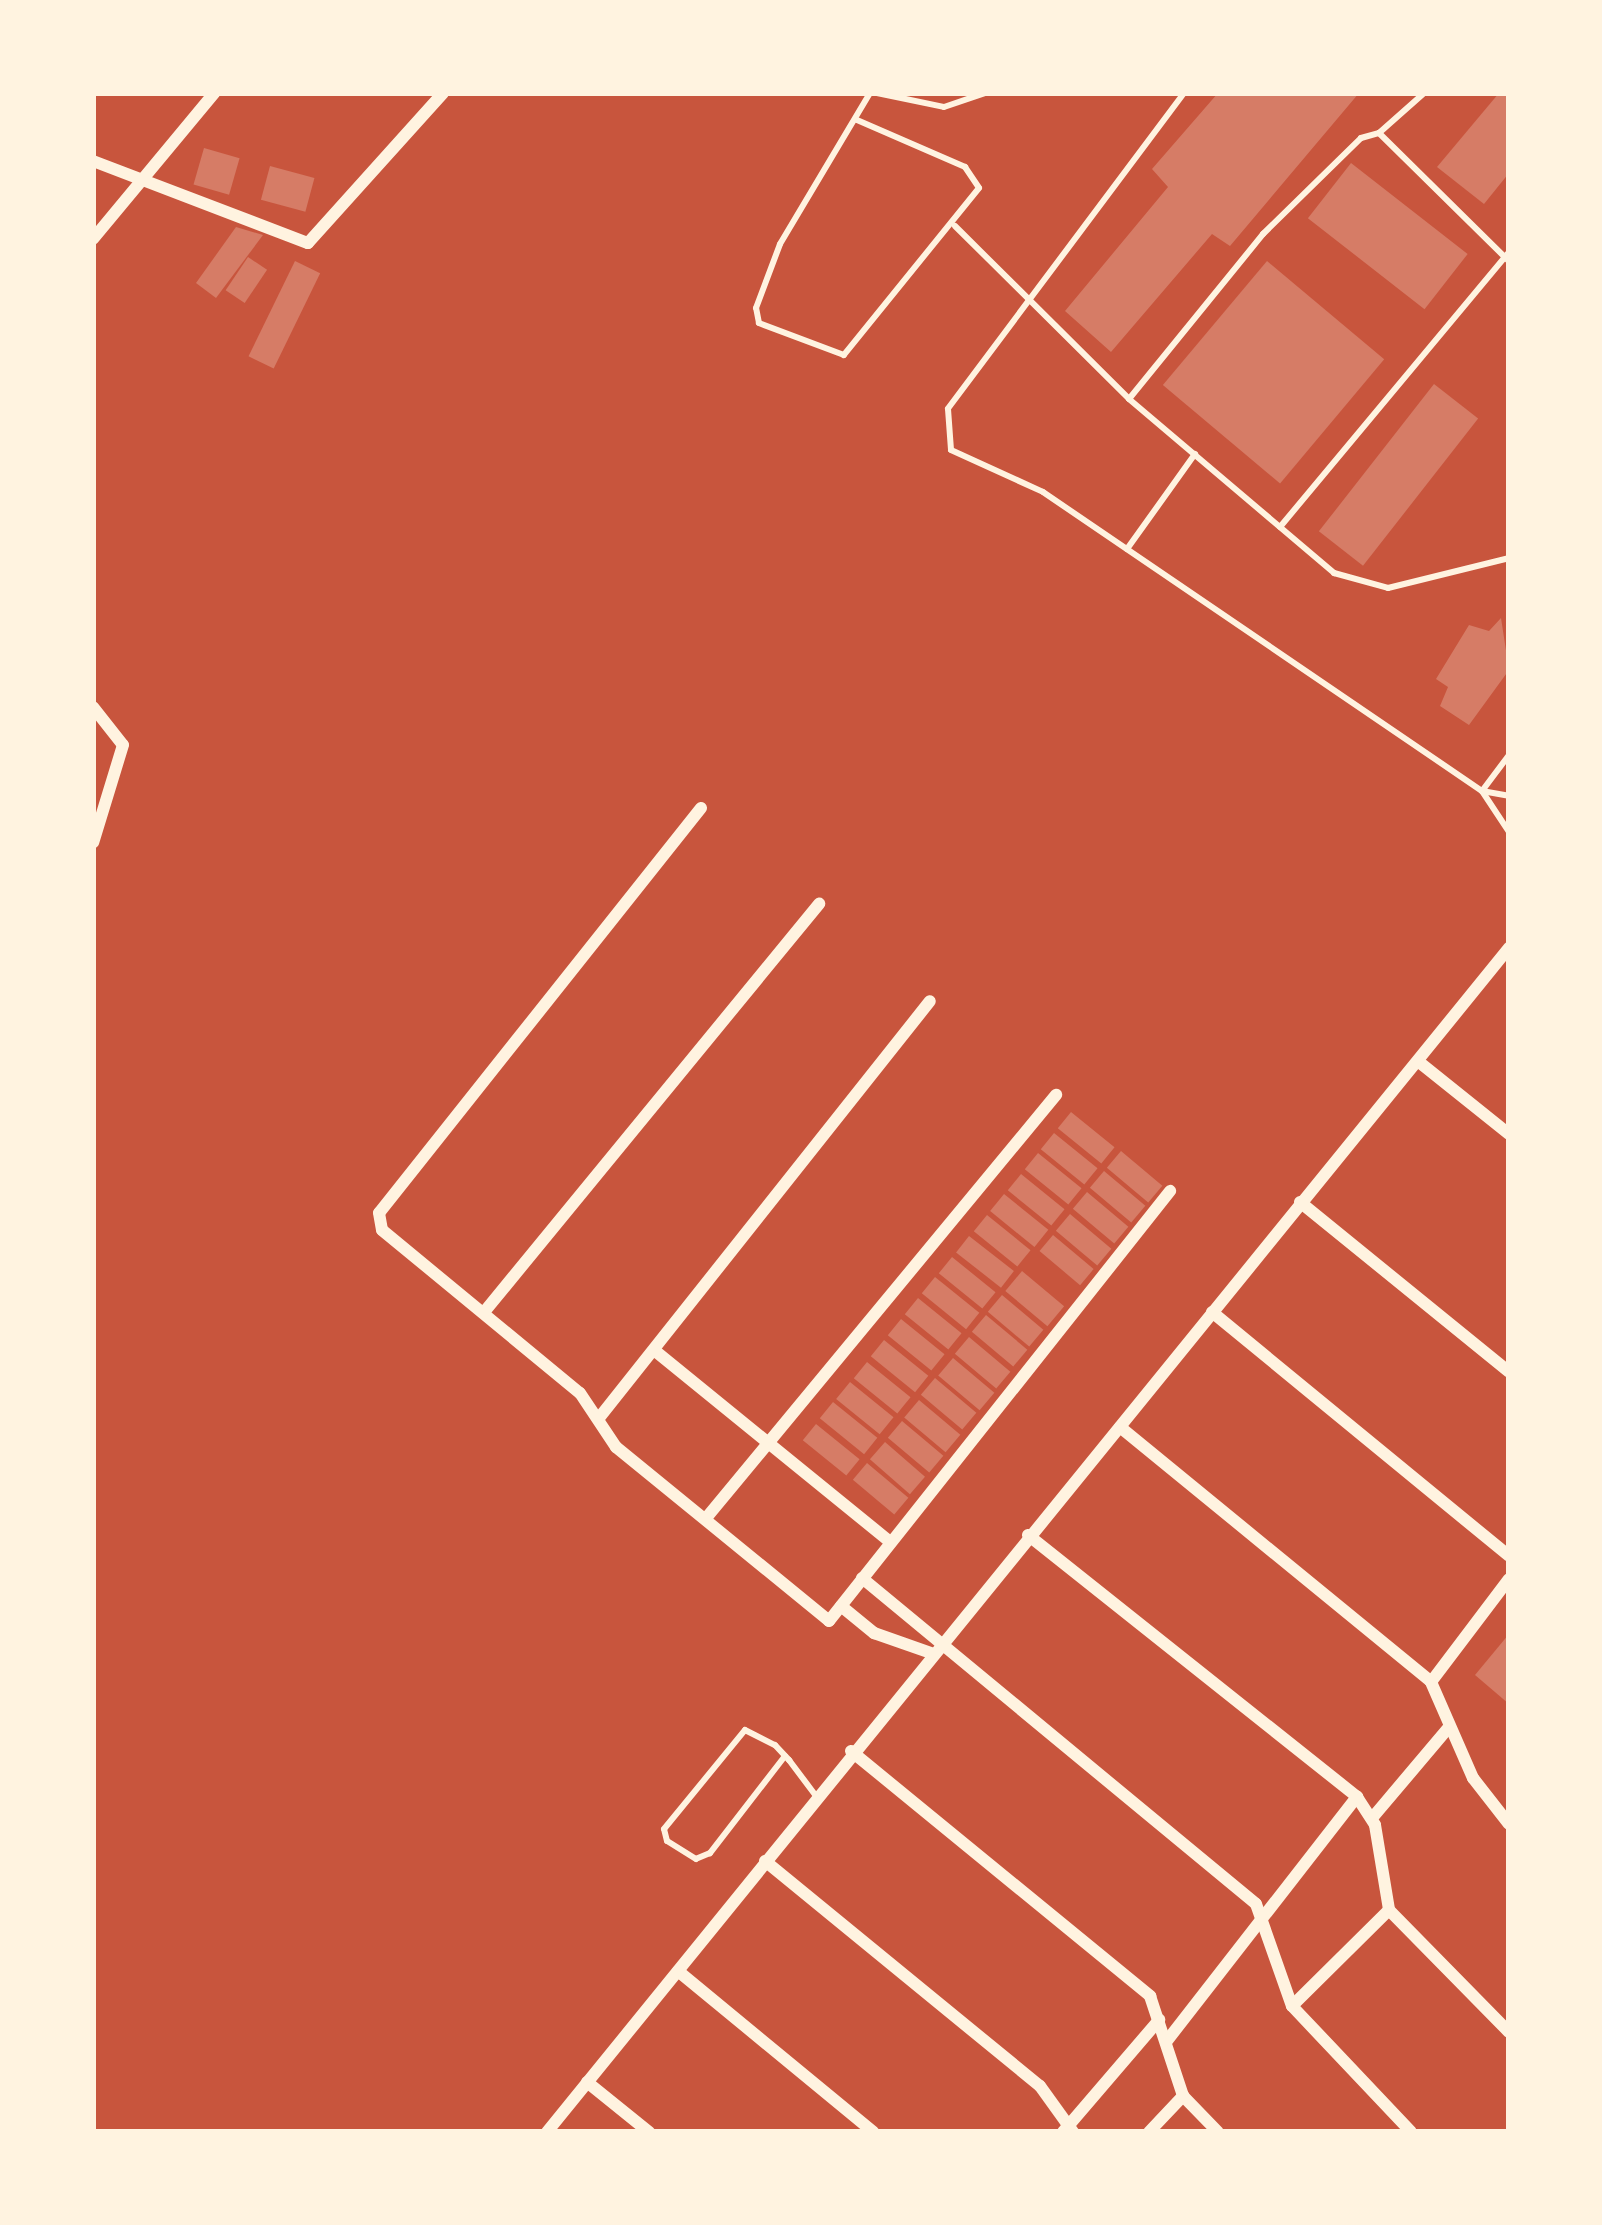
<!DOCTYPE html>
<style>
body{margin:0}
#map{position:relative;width:1602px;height:2225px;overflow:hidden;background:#c8553d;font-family:Spectral,serif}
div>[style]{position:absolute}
.building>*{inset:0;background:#d67c66;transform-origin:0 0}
.service>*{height:6px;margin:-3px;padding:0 3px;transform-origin:3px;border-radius:3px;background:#fff3e0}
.minor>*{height:12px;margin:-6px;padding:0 6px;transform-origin:6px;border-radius:6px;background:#fff3e0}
span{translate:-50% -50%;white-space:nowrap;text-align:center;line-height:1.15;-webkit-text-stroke:12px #fff3e0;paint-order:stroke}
.frame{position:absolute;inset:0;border:96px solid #fff3e0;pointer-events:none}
</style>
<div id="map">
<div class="building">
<div style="clip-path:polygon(1218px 93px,1359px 93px,1230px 246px,1212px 234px,1111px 352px,1065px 311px,1168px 187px,1152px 169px)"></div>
<div style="clip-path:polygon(1499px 93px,1509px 93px,1509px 173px,1484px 204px,1437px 167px)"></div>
<div style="left:204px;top:148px;width:37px;height:38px;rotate:16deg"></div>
<div style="left:1351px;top:163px;width:148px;height:70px;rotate:38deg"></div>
<div style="left:270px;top:166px;width:46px;height:35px;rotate:15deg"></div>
<div style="clip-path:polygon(236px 227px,263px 235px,216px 298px,196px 283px)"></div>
<div style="left:248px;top:257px;width:23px;height:40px;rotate:34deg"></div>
<div style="left:295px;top:261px;width:28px;height:106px;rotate:26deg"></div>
<div style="left:1267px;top:261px;width:153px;height:162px;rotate:40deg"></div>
<div style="left:1434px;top:384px;width:56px;height:187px;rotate:38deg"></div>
<div style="clip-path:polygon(1501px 618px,1509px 670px,1469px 725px,1440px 706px,1448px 687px,1436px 679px,1469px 625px,1489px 631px)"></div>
<div style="left:1071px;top:1112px;width:56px;height:21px;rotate:39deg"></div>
<div style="left:1054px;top:1133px;width:56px;height:21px;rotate:39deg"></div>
<div style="left:1121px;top:1151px;width:54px;height:22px;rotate:40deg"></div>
<div style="left:1038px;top:1153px;width:56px;height:21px;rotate:39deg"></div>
<div style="left:1104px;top:1171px;width:54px;height:22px;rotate:40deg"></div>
<div style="left:1021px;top:1174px;width:56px;height:21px;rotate:39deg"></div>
<div style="left:1087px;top:1192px;width:54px;height:22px;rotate:40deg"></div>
<div style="left:1004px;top:1194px;width:57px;height:22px;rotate:39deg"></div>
<div style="left:1070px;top:1214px;width:54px;height:22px;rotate:40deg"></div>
<div style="left:987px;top:1215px;width:56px;height:21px;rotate:39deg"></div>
<div style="left:1053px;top:1235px;width:53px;height:21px;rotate:40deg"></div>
<div style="left:969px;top:1236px;width:57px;height:21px;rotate:38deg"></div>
<div style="left:952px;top:1257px;width:56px;height:21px;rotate:39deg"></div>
<div style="left:1022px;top:1271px;width:55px;height:26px;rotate:40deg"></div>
<div style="left:935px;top:1277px;width:57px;height:21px;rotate:39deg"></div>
<div style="left:1002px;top:1295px;width:54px;height:22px;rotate:40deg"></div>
<div style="left:918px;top:1298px;width:56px;height:21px;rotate:39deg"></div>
<div style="left:986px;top:1315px;width:54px;height:22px;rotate:40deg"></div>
<div style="left:901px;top:1319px;width:56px;height:21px;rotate:39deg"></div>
<div style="left:969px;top:1337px;width:54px;height:22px;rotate:40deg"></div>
<div style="left:884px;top:1340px;width:57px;height:21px;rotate:39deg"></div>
<div style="left:953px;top:1358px;width:54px;height:23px;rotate:40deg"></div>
<div style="left:867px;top:1362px;width:56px;height:21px;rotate:39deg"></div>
<div style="left:935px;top:1378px;width:54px;height:22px;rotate:40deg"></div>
<div style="left:850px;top:1382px;width:56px;height:22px;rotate:39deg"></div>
<div style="left:919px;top:1400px;width:54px;height:23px;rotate:40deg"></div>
<div style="left:833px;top:1402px;width:57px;height:21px;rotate:39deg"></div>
<div style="left:902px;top:1421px;width:54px;height:22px;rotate:40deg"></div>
<div style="left:816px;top:1424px;width:56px;height:21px;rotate:39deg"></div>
<div style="left:885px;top:1442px;width:53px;height:23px;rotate:41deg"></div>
<div style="left:867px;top:1463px;width:54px;height:22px;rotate:40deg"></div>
<div style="clip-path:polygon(1509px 1634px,1509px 1704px,1475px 1675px)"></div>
</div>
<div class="service">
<div style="left:877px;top:93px;width:68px;rotate:11.8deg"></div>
<div style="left:944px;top:107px;width:43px;rotate:-18.9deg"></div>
<div style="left:1184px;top:93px;width:394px;rotate:126.8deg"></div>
<div style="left:948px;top:409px;width:41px;rotate:85.8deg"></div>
<div style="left:951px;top:450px;width:101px;rotate:24.5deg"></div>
<div style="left:1043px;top:492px;width:531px;rotate:34.26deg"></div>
<div style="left:1482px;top:791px;width:27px;rotate:10deg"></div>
<div style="left:857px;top:120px;width:118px;rotate:23.5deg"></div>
<div style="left:965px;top:167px;width:25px;rotate:56deg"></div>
<div style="left:979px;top:188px;width:215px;rotate:129deg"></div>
<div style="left:844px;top:355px;width:91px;rotate:-159.4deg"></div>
<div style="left:759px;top:323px;width:15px;rotate:-101deg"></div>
<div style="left:756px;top:308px;width:68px;rotate:-69.4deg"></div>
<div style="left:780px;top:244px;width:176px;rotate:-59.2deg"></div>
<div style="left:1379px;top:133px;width:60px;rotate:-41.6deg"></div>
<div style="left:955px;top:226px;width:245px;rotate:44.8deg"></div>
<div style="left:1129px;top:399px;width:269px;rotate:40.3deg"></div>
<div style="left:1334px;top:573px;width:56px;rotate:15.5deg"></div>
<div style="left:1388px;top:588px;width:125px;rotate:-13.9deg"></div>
<div style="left:1129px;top:399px;width:213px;rotate:-50.9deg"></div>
<div style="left:1263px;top:234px;width:137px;rotate:-44.4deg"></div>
<div style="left:1361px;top:138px;width:19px;rotate:-16deg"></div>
<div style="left:1379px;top:133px;width:182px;rotate:44.6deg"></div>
<div style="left:1280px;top:527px;width:358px;rotate:-50.2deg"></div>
<div style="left:1127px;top:549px;width:117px;rotate:-54.4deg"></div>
<div style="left:1482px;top:791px;width:49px;rotate:56.6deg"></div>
<div style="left:1482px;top:791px;width:45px;rotate:-53.1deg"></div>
<div style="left:785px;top:1756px;width:123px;rotate:127.7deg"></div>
<div style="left:710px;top:1853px;width:15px;rotate:157deg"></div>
<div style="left:696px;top:1859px;width:34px;rotate:-148deg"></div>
<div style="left:667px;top:1841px;width:12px;rotate:-104deg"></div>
<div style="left:664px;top:1829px;width:128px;rotate:-50.7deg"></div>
<div style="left:745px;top:1730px;width:34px;rotate:27deg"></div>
<div style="left:775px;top:1745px;width:21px;rotate:47deg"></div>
<div style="left:789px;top:1760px;width:45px;rotate:53.1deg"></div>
</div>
<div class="minor">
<div style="left:93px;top:161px;width:230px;rotate:20.9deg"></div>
<div style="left:308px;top:243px;width:202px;rotate:-48deg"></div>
<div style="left:93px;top:239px;width:190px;rotate:-50.3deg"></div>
<div style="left:93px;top:707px;width:48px;rotate:51.7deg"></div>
<div style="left:123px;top:745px;width:102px;rotate:107deg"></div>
<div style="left:701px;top:808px;width:517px;rotate:128.49deg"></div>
<div style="left:379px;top:1213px;width:17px;rotate:80deg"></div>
<div style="left:382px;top:1230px;width:256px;rotate:39.5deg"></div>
<div style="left:580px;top:1393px;width:65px;rotate:56.3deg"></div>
<div style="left:616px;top:1447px;width:275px;rotate:39.2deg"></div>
<div style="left:829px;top:1621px;width:549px;rotate:-51.58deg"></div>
<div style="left:1419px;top:1062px;width:115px;rotate:38.7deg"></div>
<div style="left:1300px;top:1202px;width:269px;rotate:39.1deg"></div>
<div style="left:485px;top:1311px;width:527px;rotate:-50.63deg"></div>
<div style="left:1212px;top:1312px;width:384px;rotate:39.4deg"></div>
<div style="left:654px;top:1350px;width:303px;rotate:39.1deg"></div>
<div style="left:599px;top:1418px;width:532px;rotate:-51.56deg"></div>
<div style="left:1120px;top:1427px;width:402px;rotate:39.3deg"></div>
<div style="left:1431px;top:1682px;width:105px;rotate:66.4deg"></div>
<div style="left:1473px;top:1778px;width:58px;rotate:52deg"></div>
<div style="left:707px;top:1517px;width:548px;rotate:-50.41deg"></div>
<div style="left:1028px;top:1535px;width:421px;rotate:38.5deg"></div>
<div style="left:1357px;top:1797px;width:33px;rotate:57deg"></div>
<div style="left:1375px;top:1825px;width:86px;rotate:80.6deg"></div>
<div style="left:1389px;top:1910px;width:171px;rotate:45.5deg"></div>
<div style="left:862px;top:1578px;width:511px;rotate:39.6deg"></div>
<div style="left:1256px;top:1904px;width:108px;rotate:70.6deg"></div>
<div style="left:1292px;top:2006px;width:173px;rotate:46.6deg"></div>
<div style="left:841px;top:1606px;width:43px;rotate:39.3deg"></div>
<div style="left:874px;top:1633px;width:60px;rotate:19.3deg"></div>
<div style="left:1431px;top:1682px;width:129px;rotate:-52.9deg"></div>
<div style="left:851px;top:1751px;width:387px;rotate:39.3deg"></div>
<div style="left:1150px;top:1996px;width:105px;rotate:71.7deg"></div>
<div style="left:1183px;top:2096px;width:50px;rotate:45.8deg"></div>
<div style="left:1373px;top:1817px;width:118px;rotate:-49.8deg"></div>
<div style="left:765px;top:1861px;width:355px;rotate:39.3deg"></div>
<div style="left:1040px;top:2086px;width:57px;rotate:54.3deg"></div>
<div style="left:678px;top:1971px;width:253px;rotate:39.5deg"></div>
<div style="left:1292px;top:2006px;width:136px;rotate:-44.7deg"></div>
<div style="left:1166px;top:2042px;width:311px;rotate:-52.1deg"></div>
<div style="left:587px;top:2082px;width:80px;rotate:38.9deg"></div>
<div style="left:547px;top:2132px;width:1526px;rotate:-50.91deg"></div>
<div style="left:1063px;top:2132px;width:148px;rotate:-49.4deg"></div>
<div style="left:1149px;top:2132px;width:50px;rotate:-46.6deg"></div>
</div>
<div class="frame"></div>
</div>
